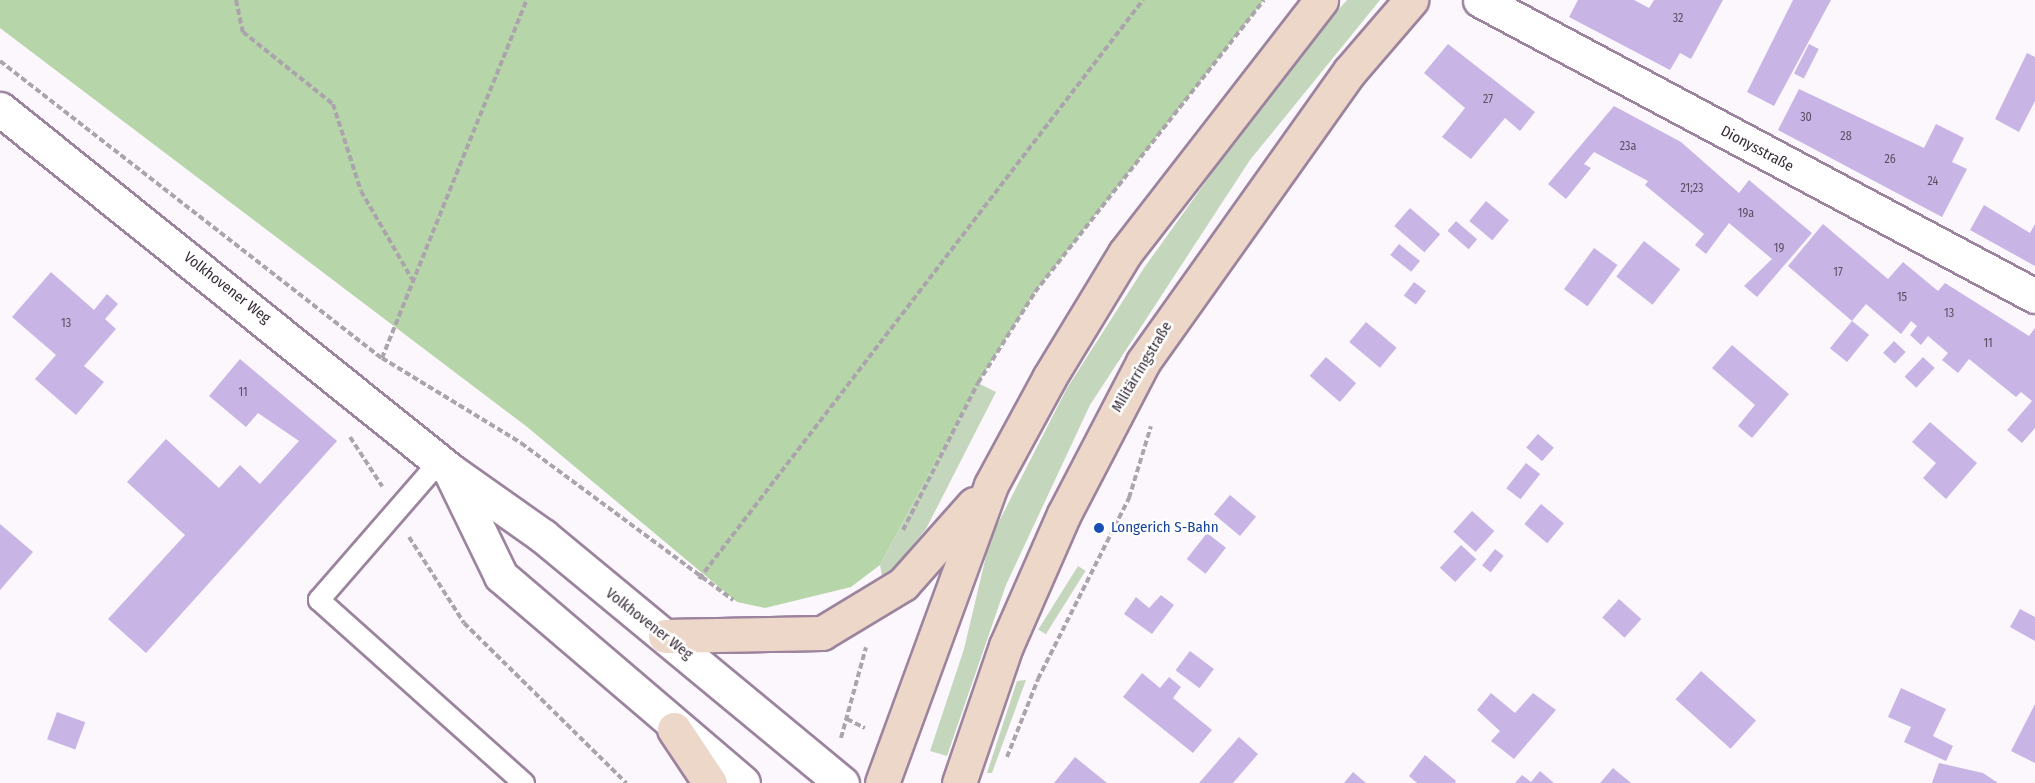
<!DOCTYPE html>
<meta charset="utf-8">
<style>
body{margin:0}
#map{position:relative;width:2035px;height:783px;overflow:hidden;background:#fcf7fd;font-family:"Fira Sans Condensed",sans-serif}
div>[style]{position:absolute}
.green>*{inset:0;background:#c4d7bc;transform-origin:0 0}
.forest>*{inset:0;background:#b6d5a8}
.building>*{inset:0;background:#c8b5e5;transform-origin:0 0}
.path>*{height:4px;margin-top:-2px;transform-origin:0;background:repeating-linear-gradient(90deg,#aca4ad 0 6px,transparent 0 9px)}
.roads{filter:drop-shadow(2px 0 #9c839e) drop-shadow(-2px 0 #9c839e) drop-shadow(0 2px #9c839e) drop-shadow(0 -2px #9c839e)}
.service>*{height:20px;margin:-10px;padding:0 10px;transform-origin:10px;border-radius:10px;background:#fff}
.minor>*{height:33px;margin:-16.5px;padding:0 16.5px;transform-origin:16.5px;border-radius:16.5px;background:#fff}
.tertiary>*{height:33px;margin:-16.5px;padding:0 16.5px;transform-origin:16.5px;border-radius:16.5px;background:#fff}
.secondary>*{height:33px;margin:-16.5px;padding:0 16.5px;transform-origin:16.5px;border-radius:16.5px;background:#ecd7c9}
.dots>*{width:16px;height:16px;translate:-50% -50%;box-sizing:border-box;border:3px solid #fff;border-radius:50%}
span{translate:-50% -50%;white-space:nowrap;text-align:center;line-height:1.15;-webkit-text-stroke:5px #fff;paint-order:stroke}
.number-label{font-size:12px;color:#5b4e63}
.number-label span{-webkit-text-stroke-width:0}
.street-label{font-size:15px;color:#372c38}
.transit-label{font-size:15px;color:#164399}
.left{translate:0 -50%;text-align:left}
</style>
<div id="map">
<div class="green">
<div style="clip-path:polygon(1347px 0,1380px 0,1250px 160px,1090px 405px,1006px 585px,947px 756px,930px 751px,964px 649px,990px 539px,1067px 388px,1144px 268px,1290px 64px)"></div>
<div style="clip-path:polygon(978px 383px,996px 392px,926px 529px,883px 582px,880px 565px)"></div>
<div style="left:1078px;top:566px;width:9px;height:75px;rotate:32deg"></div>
<div style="clip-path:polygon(1026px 680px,992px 773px,987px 773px,1017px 681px)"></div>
</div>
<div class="forest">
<div style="clip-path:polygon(0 0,1264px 0,1035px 292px,978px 383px,880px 565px,851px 587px,765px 608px,737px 602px,526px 426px,0 28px)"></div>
</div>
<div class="building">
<div style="clip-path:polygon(1578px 0,1634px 0,1649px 8px,1654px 0,1723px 0,1691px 59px,1680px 53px,1670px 70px,1569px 17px)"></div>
<div style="clip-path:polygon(1793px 0,1831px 0,1774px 106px,1747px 92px)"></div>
<div style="clip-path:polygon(1448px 44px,1535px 112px,1520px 131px,1505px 118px,1471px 159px,1442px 137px,1465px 108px,1424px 73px)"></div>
<div style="left:1809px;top:44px;width:11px;height:33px;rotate:27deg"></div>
<div style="clip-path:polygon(2027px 53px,2035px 57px,2035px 101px,2019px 132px,1995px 119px)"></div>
<div style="clip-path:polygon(1799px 89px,1924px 148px,1936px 124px,1964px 138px,1952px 162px,1967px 169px,1942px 217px,1778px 130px)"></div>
<div style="clip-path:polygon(1614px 106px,1681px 142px,1739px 193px,1749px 180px,1812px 233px,1757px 297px,1744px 286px,1772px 259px,1729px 223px,1706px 254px,1695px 245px,1704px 234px,1645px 185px,1648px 181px,1594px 152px,1584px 164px,1591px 168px,1566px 199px,1548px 184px)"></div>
<div style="left:1486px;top:201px;width:30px;height:26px;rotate:40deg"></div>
<div style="clip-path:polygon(1984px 205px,2030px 233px,2035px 224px,2035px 266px,1970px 230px)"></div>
<div style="left:1410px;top:208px;width:40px;height:24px;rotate:41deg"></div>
<div style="left:1456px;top:221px;width:28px;height:13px;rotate:41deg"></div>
<div style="clip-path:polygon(1823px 224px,1888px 279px,1903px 262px,1938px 291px,1945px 283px,2029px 336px,2035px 328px,2035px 428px,2022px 443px,2007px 430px,2032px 401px,2021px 392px,2016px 397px,1969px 359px,1958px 373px,1942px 360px,1948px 353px,1928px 336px,1921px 345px,1910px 335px,1917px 326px,1911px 321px,1901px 334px,1866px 304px,1852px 321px,1788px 266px)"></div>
<div style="left:1644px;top:241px;width:46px;height:45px;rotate:38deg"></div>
<div style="left:1399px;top:244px;width:27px;height:14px;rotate:39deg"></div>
<div style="left:1594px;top:248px;width:29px;height:51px;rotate:36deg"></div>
<div style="clip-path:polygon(51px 272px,94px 310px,107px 294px,118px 304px,105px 319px,116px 329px,84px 366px,104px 382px,76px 415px,35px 379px,56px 355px,12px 317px)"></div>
<div style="left:1414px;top:282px;width:15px;height:17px;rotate:37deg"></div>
<div style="left:1852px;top:321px;width:22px;height:35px;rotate:39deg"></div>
<div style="left:1366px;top:322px;width:40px;height:26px;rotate:40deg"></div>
<div style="left:1894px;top:341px;width:16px;height:16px;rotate:43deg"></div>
<div style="clip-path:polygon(1732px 345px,1789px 394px,1752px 438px,1738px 426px,1755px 405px,1712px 368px)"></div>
<div style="left:1326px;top:357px;width:40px;height:25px;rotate:41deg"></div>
<div style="left:1923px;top:357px;width:16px;height:27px;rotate:43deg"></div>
<div style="clip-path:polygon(240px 359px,337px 441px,146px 653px,108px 619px,185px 535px,127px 482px,166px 439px,219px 488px,240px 465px,260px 484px,299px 441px,258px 413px,246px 427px,209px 396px)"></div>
<div style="clip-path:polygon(1930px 422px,1977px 463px,1946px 499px,1923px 478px,1936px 463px,1912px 442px)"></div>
<div style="left:1538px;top:434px;width:21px;height:18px;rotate:41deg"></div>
<div style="left:1526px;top:463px;width:18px;height:32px;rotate:38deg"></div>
<div style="left:1230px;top:495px;width:34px;height:25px;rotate:40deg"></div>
<div style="left:1541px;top:504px;width:30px;height:26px;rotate:40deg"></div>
<div style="left:1472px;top:511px;width:30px;height:28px;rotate:42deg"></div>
<div style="clip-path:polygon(0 524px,33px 552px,0 590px)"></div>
<div style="left:1207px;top:533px;width:24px;height:33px;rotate:38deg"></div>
<div style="left:1461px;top:545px;width:21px;height:31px;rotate:43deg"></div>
<div style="left:1495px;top:549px;width:11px;height:21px;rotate:38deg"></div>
<div style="clip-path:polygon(1161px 595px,1174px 605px,1152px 634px,1124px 614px,1136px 597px,1149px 608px)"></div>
<div style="left:1619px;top:599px;width:30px;height:25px;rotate:42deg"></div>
<div style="clip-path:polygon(2020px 609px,2035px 617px,2035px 641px,2010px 627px)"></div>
<div style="left:1190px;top:651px;width:30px;height:24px;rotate:37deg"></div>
<div style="left:1701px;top:671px;width:74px;height:38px;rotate:42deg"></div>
<div style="clip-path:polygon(1142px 673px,1160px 688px,1169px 677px,1181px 687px,1173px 698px,1212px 730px,1193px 753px,1123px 697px)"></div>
<div style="clip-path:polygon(1901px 688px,1946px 709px,1933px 736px,1953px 746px,1946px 761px,1904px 742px,1911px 727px,1888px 717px)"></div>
<div style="clip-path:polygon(1491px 693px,1515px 713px,1533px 693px,1556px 710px,1514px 759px,1491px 741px,1500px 731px,1477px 710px)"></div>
<div style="clip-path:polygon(2035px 704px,2035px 763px,2011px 751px)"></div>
<div style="left:57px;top:712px;width:30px;height:29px;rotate:20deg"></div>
<div style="clip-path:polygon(1239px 737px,1258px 754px,1233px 783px,1199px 783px)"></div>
<div style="clip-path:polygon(1425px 755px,1456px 781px,1455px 783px,1417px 783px,1409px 776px)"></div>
<div style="clip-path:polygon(1075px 757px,1107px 783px,1054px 783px)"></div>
<div style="clip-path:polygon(1939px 763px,1983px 773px,1998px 783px,1932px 783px)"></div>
<div style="clip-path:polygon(1613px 768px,1631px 783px,1600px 783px)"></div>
<div style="clip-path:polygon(1540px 771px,1554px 783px,1515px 783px,1522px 775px,1531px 782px)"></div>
<div style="clip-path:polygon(1353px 772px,1366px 783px,1344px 783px)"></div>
</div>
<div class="path">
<div style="left:236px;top:0;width:33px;rotate:78deg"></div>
<div style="left:243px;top:32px;width:115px;rotate:38.7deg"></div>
<div style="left:333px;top:104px;width:91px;rotate:72.2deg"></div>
<div style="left:361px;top:191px;width:102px;rotate:59.9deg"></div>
<div style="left:0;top:61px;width:484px;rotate:37.9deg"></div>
<div style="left:382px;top:358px;width:163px;rotate:31.4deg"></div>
<div style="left:521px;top:443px;width:264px;rotate:36.5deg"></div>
<div style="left:382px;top:358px;width:386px;rotate:-68deg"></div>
<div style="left:350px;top:437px;width:59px;rotate:56.9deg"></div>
<div style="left:903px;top:530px;width:165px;rotate:-63deg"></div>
<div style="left:978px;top:383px;width:107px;rotate:-57.9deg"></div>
<div style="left:1035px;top:292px;width:371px;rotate:-51.9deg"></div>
<div style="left:409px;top:537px;width:102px;rotate:57.4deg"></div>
<div style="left:464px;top:623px;width:228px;rotate:44.6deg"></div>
<div style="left:699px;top:579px;width:730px;rotate:-52.52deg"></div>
<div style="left:847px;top:719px;width:20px;rotate:27deg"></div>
<div style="left:841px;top:738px;width:94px;rotate:-74.6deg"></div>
<div style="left:1007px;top:757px;width:84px;rotate:-68.3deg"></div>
<div style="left:1038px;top:679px;width:203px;rotate:-63.3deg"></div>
<div style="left:1129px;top:498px;width:75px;rotate:-73deg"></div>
</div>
<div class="roads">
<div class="service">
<div style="left:439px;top:462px;width:183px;rotate:131deg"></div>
<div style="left:319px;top:600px;width:275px;rotate:41.8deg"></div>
</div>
<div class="minor">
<div style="left:1480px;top:0;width:629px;rotate:28.07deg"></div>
</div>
<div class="tertiary">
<div style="left:0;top:109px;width:578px;rotate:38.75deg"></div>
<div style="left:451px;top:471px;width:113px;rotate:35.2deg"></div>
<div style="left:543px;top:536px;width:388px;rotate:39.6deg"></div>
<div style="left:451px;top:473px;width:114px;rotate:64.1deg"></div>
<div style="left:501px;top:576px;width:318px;rotate:40.5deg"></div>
</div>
<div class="secondary">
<div style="left:665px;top:636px;width:157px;rotate:-1.1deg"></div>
<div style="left:822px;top:633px;width:95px;rotate:-31.2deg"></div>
<div style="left:903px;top:584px;width:107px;rotate:-48.4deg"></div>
<div style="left:674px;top:729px;width:65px;rotate:56.3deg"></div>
<div style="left:882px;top:783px;width:317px;rotate:-69.9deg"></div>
<div style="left:991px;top:485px;width:122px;rotate:-61.5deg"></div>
<div style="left:1049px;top:378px;width:146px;rotate:-58.7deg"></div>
<div style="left:1125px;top:253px;width:320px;rotate:-52.2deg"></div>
<div style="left:959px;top:783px;width:145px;rotate:-71.1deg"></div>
<div style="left:1006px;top:646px;width:144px;rotate:-66.3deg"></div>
<div style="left:1064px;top:514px;width:171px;rotate:-62.5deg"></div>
<div style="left:1143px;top:362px;width:357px;rotate:-54.6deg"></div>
<div style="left:1350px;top:71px;width:94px;rotate:-49.3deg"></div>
</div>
</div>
<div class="dots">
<div style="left:1099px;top:528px;background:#1a4fb4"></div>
</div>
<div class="number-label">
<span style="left:1678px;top:19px">32</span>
<span style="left:1488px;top:100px">27</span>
<span style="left:1806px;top:118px">30</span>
<span style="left:1846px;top:137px">28</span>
<span style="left:1628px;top:147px">23a</span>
<span style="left:1890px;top:160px">26</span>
<span style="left:1933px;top:182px">24</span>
<span style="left:1692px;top:189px">21;23</span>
<span style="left:1746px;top:214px">19a</span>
<span style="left:1779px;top:249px">19</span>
<span style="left:1838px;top:273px">17</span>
<span style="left:1902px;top:298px">15</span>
<span style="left:1949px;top:314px">13</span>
<span style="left:66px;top:324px">13</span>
<span style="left:1988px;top:344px">11</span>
<span style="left:243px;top:393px">11</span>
</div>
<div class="street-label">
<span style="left:1757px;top:149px;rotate:28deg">Dionysstraße</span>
<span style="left:227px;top:288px;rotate:38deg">Volkhovener Weg</span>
<span style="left:1142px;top:367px;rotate:-59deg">Militärringstraße</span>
<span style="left:649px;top:624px;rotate:38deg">Volkhovener Weg</span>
</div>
<div class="transit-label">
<span class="left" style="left:1111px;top:528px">Longerich S-Bahn</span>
</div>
</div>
